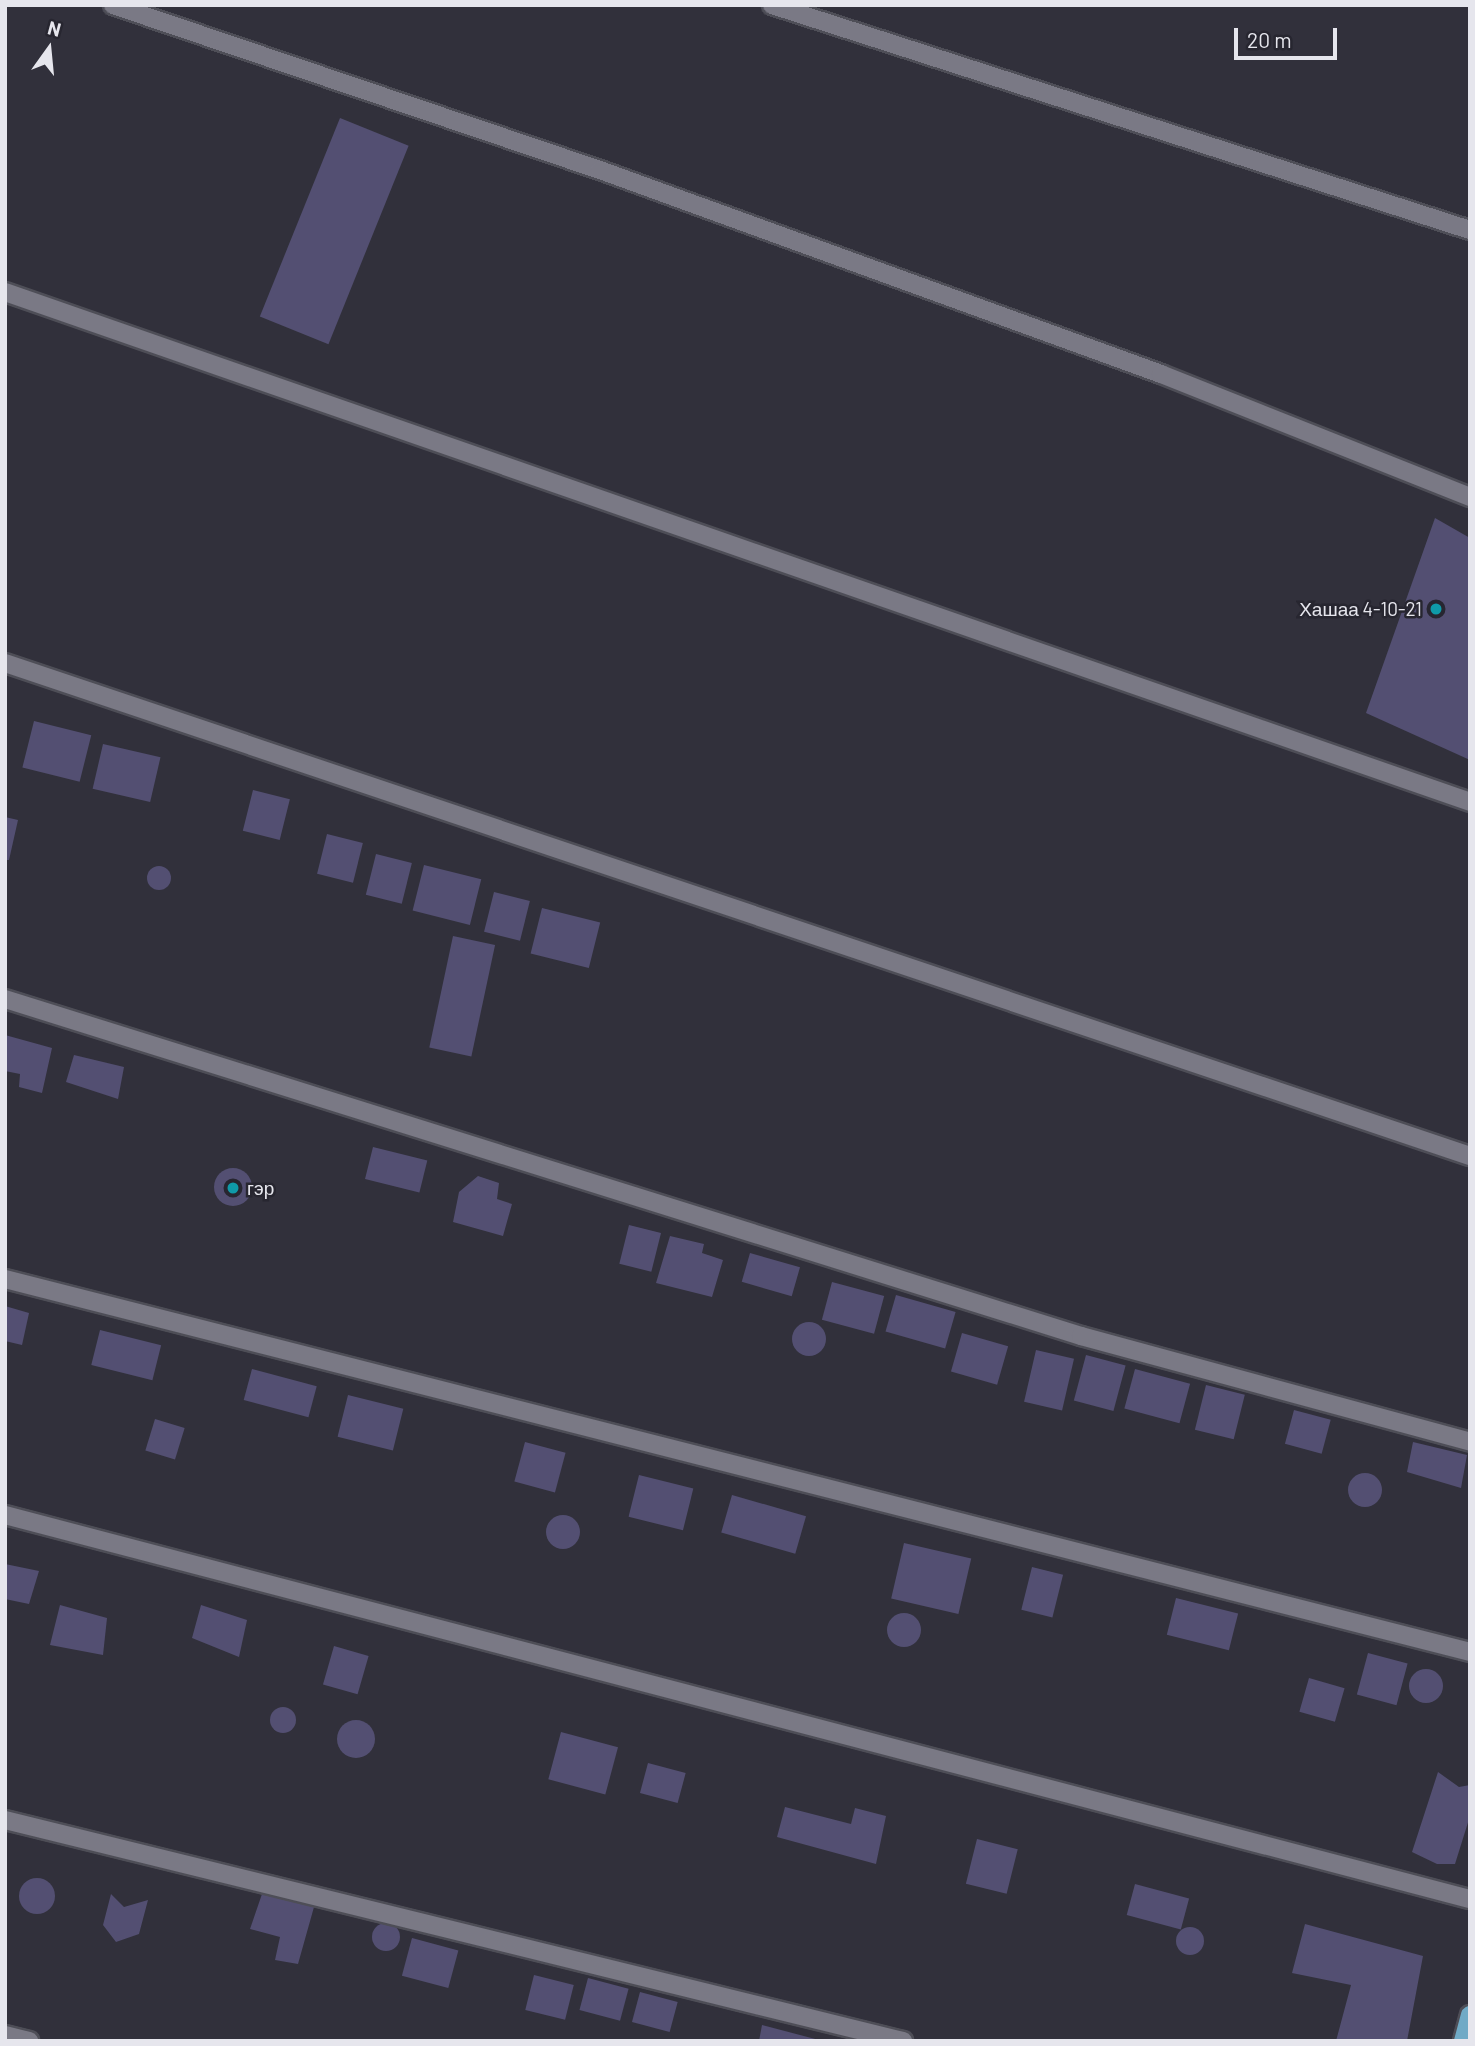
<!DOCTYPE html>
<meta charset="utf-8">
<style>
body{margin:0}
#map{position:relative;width:1475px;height:2046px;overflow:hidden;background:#31303b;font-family:Barlow,sans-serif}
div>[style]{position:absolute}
.building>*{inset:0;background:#534f72;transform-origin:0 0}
.round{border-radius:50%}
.roads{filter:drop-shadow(2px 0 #4e4e57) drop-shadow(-2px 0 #4e4e57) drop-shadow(0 2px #4e4e57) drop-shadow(0 -2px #4e4e57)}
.minor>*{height:18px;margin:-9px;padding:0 9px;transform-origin:9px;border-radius:9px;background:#7a7985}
.major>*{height:18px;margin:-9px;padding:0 9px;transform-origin:9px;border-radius:9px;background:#70aac6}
.dots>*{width:19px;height:19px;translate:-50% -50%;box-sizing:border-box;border:4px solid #272630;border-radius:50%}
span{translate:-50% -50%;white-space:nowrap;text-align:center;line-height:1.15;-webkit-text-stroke:5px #272630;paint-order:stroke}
.poi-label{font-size:19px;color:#e6e6ed}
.right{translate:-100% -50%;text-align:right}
.left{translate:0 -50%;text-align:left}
.frame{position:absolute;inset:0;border:7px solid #e6e6ed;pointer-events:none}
.north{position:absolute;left:14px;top:14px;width:70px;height:70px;-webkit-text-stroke:5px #272630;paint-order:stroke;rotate:15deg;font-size:19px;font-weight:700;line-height:28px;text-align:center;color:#e6e6ed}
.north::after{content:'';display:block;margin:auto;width:24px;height:32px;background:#e6e6ed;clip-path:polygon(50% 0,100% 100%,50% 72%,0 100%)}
.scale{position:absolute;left:1234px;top:28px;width:103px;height:32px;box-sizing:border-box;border:4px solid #e6e6ed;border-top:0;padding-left:9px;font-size:21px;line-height:24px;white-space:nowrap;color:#e6e6ed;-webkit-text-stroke:5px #272630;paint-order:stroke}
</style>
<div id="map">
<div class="building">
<div style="left:340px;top:118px;width:74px;height:214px;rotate:22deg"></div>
<div style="clip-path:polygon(1435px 518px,1470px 538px,1470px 760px,1366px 713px)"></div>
<div style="left:34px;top:721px;width:59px;height:48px;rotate:14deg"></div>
<div style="left:103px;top:744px;width:59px;height:46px;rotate:13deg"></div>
<div style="left:253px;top:790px;width:38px;height:42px;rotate:14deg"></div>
<div style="clip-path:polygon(5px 817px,18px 820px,9px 860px,5px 860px)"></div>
<div style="left:327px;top:834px;width:37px;height:41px;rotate:14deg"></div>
<div style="left:376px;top:854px;width:37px;height:42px;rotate:14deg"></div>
<div style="left:424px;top:865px;width:59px;height:47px;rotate:14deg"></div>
<div class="round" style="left:147px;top:866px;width:24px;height:24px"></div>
<div style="left:494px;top:892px;width:37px;height:41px;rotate:14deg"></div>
<div style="left:542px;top:908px;width:60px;height:47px;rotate:14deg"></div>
<div style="left:453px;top:936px;width:43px;height:114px;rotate:12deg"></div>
<div style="clip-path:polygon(5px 1035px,52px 1048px,42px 1093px,19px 1087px,20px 1074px,5px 1071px)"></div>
<div style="clip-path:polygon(74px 1055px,124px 1067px,118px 1099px,66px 1082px)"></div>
<div style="left:373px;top:1147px;width:56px;height:33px;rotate:14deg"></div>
<div class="round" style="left:214px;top:1168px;width:38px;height:38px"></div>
<div style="clip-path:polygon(478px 1176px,499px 1183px,497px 1199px,512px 1204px,503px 1236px,453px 1222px,459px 1192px)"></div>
<div style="left:629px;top:1225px;width:33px;height:40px;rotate:14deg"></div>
<div style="clip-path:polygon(670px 1236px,704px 1244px,702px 1253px,723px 1260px,712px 1297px,656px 1283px)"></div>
<div style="left:750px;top:1253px;width:52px;height:30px;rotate:16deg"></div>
<div style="left:832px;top:1282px;width:54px;height:39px;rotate:15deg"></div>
<div style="left:896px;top:1295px;width:62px;height:38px;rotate:16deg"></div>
<div style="clip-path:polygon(5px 1306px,29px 1313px,22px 1345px,5px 1341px)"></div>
<div class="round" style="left:792px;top:1322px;width:34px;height:34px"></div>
<div style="left:100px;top:1330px;width:63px;height:36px;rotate:14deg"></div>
<div style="left:962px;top:1333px;width:48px;height:40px;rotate:16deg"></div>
<div style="left:1036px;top:1350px;width:39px;height:53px;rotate:13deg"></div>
<div style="left:1086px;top:1355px;width:41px;height:47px;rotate:15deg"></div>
<div style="left:252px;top:1369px;width:67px;height:32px;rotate:15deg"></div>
<div style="left:1135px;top:1369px;width:57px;height:41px;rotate:15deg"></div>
<div style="left:1206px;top:1385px;width:40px;height:46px;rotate:14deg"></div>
<div style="left:348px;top:1395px;width:57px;height:43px;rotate:14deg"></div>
<div style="left:1294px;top:1410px;width:38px;height:35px;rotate:15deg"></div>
<div style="left:155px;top:1419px;width:31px;height:33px;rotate:17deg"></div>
<div style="left:525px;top:1442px;width:42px;height:41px;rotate:15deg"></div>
<div style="clip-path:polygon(1413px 1442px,1467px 1455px,1461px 1488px,1407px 1472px)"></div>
<div class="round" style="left:1348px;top:1473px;width:34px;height:34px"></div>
<div style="left:639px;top:1475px;width:56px;height:43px;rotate:14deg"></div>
<div style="left:732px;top:1495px;width:77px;height:39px;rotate:16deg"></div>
<div class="round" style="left:546px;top:1515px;width:34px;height:34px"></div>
<div style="left:904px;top:1543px;width:69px;height:57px;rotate:13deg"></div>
<div style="clip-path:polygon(5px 1564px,39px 1571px,29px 1604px,5px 1599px)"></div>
<div style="left:1032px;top:1567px;width:32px;height:44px;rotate:14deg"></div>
<div style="left:1176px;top:1598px;width:64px;height:38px;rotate:14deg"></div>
<div style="clip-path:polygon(60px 1605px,107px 1618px,103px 1655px,50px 1645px)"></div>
<div style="clip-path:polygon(201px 1605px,247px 1620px,239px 1657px,192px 1638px)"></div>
<div class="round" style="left:887px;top:1613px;width:34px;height:34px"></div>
<div style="left:334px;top:1646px;width:36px;height:40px;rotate:16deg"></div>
<div style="left:1368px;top:1653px;width:41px;height:43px;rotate:15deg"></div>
<div class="round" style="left:1409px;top:1669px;width:34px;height:34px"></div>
<div style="left:1309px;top:1678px;width:37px;height:35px;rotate:16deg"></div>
<div class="round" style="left:270px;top:1707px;width:26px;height:26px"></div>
<div class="round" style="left:337px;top:1720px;width:38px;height:38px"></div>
<div style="left:561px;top:1732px;width:59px;height:49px;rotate:15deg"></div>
<div style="left:648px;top:1763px;width:39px;height:31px;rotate:15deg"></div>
<div style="clip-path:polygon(1438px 1772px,1459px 1787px,1470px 1785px,1470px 1816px,1455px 1864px,1437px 1864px,1412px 1852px)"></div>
<div style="clip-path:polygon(785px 1807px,851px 1824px,855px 1808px,886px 1816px,876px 1864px,777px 1837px)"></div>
<div style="left:977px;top:1839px;width:42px;height:46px;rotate:14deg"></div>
<div class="round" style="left:19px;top:1878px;width:36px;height:36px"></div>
<div style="left:1135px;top:1884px;width:56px;height:32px;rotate:15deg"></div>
<div style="clip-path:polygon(111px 1894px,124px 1907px,148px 1900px,139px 1934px,116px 1942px,103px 1925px)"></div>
<div style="clip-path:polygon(262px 1894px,314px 1907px,298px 1964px,275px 1960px,280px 1937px,250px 1929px)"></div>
<div class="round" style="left:372px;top:1923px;width:28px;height:28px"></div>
<div style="clip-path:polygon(1305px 1924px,1423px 1956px,1407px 2041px,1336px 2041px,1351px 1985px,1292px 1973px)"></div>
<div class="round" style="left:1176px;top:1927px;width:28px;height:28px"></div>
<div style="left:412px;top:1938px;width:48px;height:39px;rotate:15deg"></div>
<div style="left:534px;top:1975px;width:41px;height:36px;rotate:14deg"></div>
<div style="left:588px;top:1978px;width:42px;height:33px;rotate:15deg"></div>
<div style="left:640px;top:1992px;width:39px;height:31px;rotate:15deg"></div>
<div style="clip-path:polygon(762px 2025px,819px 2040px,819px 2041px,759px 2041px)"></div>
</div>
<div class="roads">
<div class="minor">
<div style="left:113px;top:5px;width:514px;rotate:18.72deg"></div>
<div style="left:600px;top:170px;width:597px;rotate:19.98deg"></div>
<div style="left:1161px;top:374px;width:333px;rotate:21.7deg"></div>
<div style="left:772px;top:5px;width:733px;rotate:17.87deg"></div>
<div style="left:5px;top:292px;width:1551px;rotate:19.19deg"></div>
<div style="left:5px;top:663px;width:1546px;rotate:18.6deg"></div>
<div style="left:5px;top:999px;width:1128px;rotate:17.39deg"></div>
<div style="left:1081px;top:1336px;width:403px;rotate:15.2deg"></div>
<div style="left:5px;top:1279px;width:1512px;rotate:14.28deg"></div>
<div style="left:5px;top:1515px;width:1514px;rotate:14.69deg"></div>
<div style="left:5px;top:1820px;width:925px;rotate:13.83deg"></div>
<div style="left:5px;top:2035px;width:25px;rotate:14deg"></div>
</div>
<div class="major">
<div style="left:1463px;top:2041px;width:27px;rotate:-75deg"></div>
</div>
</div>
<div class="dots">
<div style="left:1436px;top:609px;background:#0f9aa8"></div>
<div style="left:233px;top:1188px;background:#0f9aa8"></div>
</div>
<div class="poi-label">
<span class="right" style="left:1422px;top:609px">Хашаа 4-10-21</span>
<span class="left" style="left:247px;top:1188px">гэр</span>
</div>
<div class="frame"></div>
<div class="north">N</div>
<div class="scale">20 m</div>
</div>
